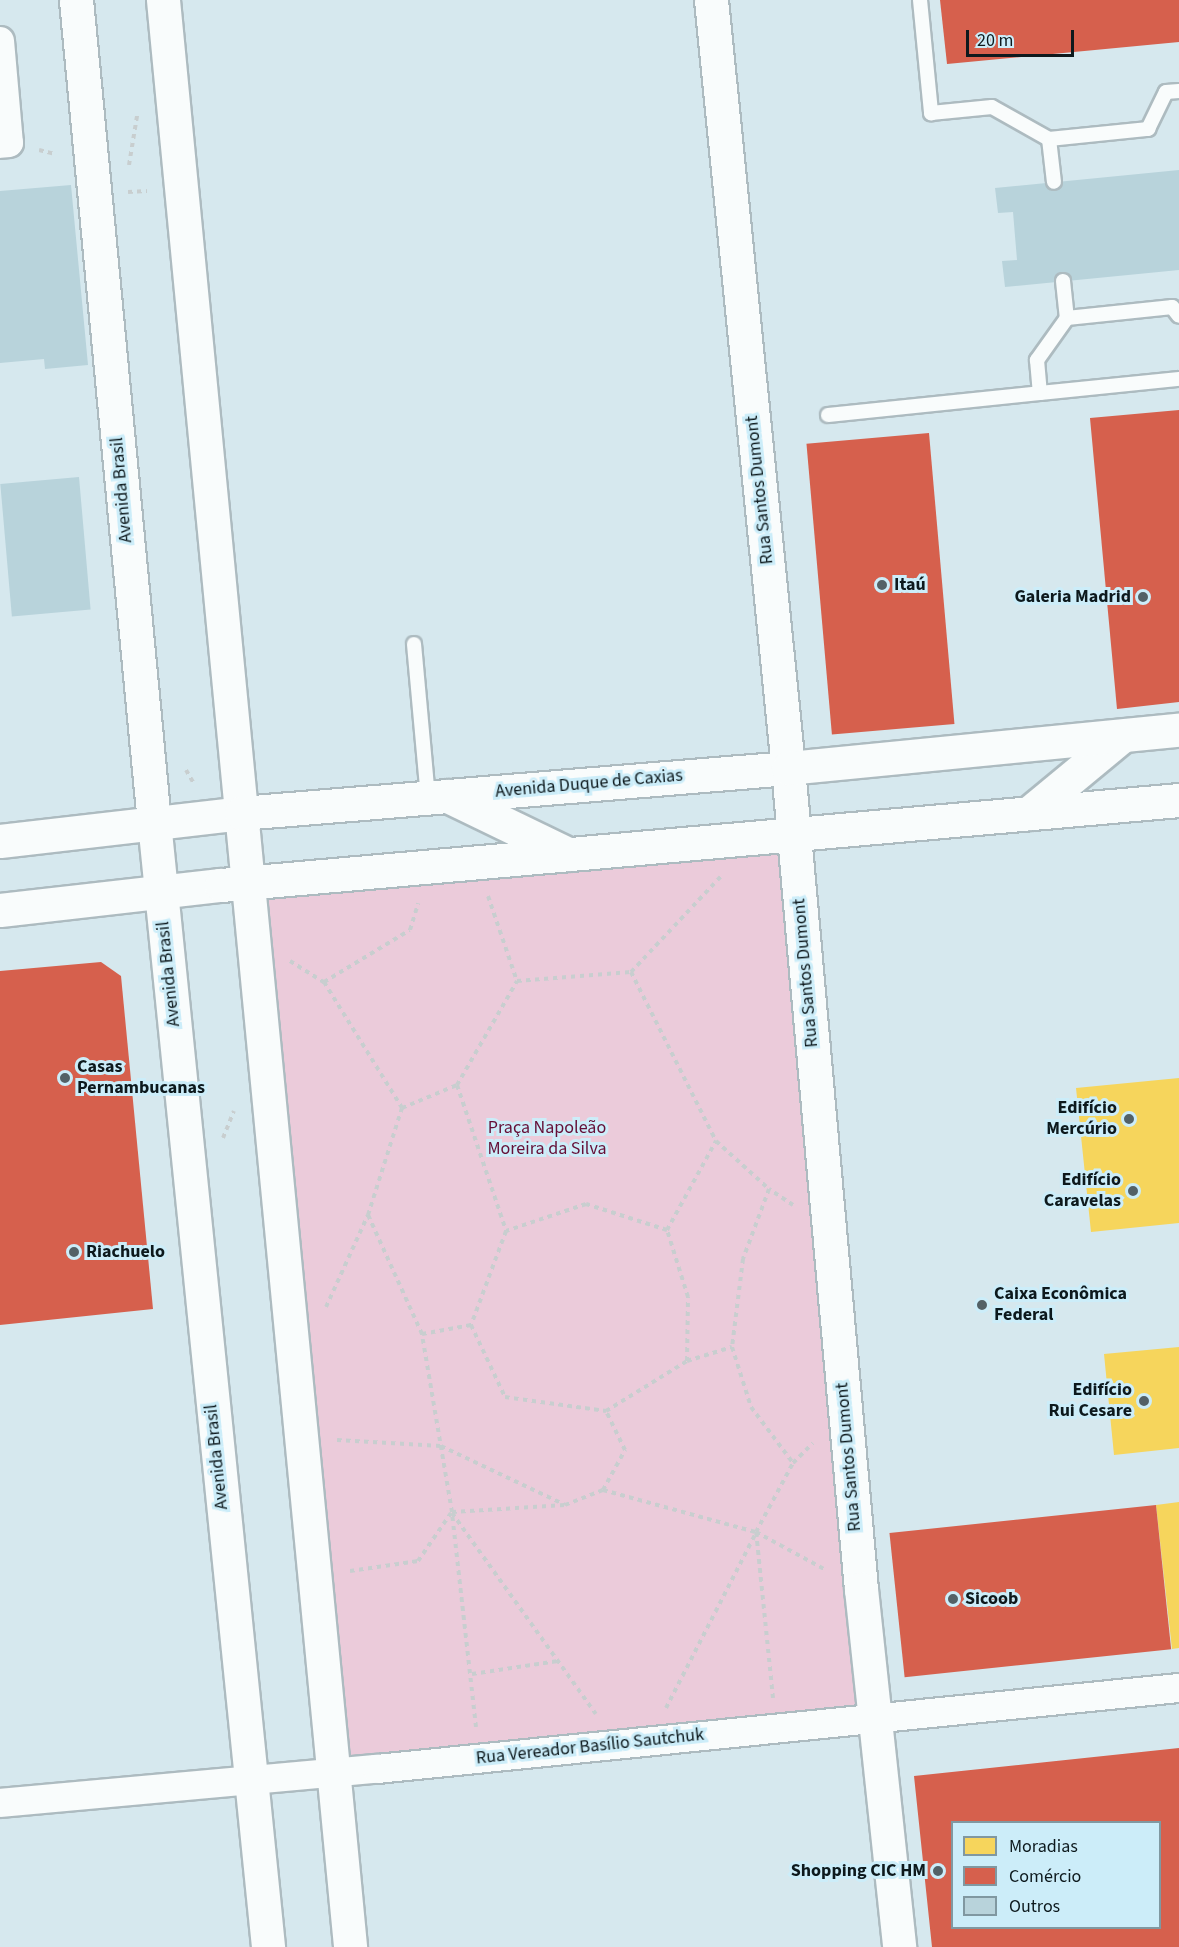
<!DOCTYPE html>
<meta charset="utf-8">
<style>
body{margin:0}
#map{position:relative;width:1179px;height:1947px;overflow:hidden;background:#d6e8ee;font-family:"Source Sans 3",sans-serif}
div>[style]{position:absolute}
.green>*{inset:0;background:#ebcbda;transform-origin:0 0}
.homes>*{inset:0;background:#f6d55c}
.shops>*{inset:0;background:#d6604d;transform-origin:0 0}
.building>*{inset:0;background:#b8d3db;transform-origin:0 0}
.path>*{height:4px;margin-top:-2px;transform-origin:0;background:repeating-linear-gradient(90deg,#c8cecf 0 4.5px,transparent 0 9px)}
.roads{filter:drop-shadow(2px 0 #adbbc0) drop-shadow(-2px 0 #adbbc0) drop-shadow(0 2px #adbbc0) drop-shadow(0 -2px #adbbc0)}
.service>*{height:14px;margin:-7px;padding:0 7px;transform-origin:7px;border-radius:7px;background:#f9fcfc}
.minor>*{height:28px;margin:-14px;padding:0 14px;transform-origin:14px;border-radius:14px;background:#f9fcfc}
.tertiary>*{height:33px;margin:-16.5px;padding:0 16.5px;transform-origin:16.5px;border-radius:16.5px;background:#f9fcfc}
.secondary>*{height:33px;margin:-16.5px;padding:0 16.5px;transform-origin:16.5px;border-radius:16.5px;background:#f9fcfc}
.dots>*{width:16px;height:16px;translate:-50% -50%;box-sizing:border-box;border:3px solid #ccedf9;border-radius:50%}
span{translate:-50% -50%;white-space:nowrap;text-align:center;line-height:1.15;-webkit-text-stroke:6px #ccedf9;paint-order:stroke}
.street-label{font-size:18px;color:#0d191d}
.poi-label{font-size:18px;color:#0d191d;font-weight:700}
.left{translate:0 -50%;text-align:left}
.right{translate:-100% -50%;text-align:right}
.park-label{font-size:18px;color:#650f37}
.legend{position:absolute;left:951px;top:1821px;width:210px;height:108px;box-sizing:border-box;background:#ccedf9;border:2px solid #8098a1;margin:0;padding:8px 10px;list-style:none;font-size:18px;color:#0d191d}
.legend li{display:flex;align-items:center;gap:12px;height:30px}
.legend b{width:30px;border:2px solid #8098a1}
.scale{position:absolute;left:966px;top:30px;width:108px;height:27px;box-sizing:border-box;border:3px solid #0d191d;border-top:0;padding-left:8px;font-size:18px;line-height:21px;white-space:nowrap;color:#0d191d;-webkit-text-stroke:4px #ccedf9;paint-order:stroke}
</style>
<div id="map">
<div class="green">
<div style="left:793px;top:832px;width:889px;height:547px;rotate:85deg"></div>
</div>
<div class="homes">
<div style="clip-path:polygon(1179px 1078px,1179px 1223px,1091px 1232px,1076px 1088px)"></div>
<div style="clip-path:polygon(1179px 1347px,1179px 1448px,1114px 1455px,1104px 1354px)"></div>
<div style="clip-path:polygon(1179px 1502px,1179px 1648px,1172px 1649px,1156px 1505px)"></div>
</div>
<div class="shops">
<div style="clip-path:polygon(940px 0,1179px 0,1179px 42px,947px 64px)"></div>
<div style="clip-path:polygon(1179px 410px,1179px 702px,1117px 709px,1090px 418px)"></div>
<div style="left:929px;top:433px;width:292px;height:123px;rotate:85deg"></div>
<div style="clip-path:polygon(101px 962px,121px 976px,153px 1309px,0 1325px,0 971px)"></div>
<div style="left:1156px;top:1505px;width:145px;height:268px;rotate:84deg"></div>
<div style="clip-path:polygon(evenodd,1179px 1748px,1179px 1947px,932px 1947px,914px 1776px,1179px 1748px,952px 1822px,1160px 1822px,1160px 1928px,952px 1928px,952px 1822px)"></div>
</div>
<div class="building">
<div style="clip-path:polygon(1179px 170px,1179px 270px,1005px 287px,1002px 261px,1017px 260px,1013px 212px,998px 213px,995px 188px)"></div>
<div style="clip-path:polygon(71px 185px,88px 365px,45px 369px,44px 359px,0 363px,0 191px)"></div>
<div style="left:79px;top:477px;width:133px;height:79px;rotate:85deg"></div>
</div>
<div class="path">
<div style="left:39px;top:150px;width:16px;rotate:14deg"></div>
<div style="left:129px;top:165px;width:50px;rotate:-80.7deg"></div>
<div style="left:128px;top:192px;width:19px;rotate:-3deg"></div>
<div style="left:186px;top:770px;width:16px;rotate:60deg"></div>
<div style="left:488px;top:896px;width:90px;rotate:71.2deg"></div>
<div style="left:290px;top:961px;width:40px;rotate:32deg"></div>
<div style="left:324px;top:982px;width:148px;rotate:58.2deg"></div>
<div style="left:631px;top:972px;width:132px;rotate:-46.8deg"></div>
<div style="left:324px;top:982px;width:100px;rotate:-31.2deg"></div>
<div style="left:410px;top:930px;width:28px;rotate:-73deg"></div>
<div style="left:457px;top:1085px;width:154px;rotate:71.4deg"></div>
<div style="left:506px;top:1231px;width:100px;rotate:110.4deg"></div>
<div style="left:471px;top:1325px;width:80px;rotate:64.7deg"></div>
<div style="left:505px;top:1397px;width:102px;rotate:7.9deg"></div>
<div style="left:606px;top:1411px;width:95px;rotate:-31.7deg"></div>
<div style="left:687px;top:1361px;width:64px;rotate:-89.1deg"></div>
<div style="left:688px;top:1297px;width:70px;rotate:-107.4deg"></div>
<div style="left:667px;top:1230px;width:85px;rotate:-162.2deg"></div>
<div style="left:586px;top:1204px;width:84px;rotate:161.4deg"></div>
<div style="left:223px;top:1138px;width:29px;rotate:-68deg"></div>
<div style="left:793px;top:1205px;width:29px;rotate:-146deg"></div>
<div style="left:769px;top:1189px;width:75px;rotate:110.4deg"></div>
<div style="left:743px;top:1259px;width:89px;rotate:97.1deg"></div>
<div style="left:732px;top:1347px;width:63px;rotate:72.4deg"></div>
<div style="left:751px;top:1407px;width:70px;rotate:53.1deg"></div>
<div style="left:793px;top:1463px;width:28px;rotate:-45deg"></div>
<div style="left:667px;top:1230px;width:102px;rotate:-61.2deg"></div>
<div style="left:326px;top:1307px;width:101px;rotate:-65.5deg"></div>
<div style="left:422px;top:1334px;width:50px;rotate:-10.4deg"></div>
<div style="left:687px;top:1361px;width:47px;rotate:-17.3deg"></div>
<div style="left:337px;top:1440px;width:104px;rotate:3.3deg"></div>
<div style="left:441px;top:1446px;width:137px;rotate:25.4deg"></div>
<div style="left:603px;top:1490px;width:159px;rotate:15.4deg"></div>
<div style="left:756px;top:1532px;width:77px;rotate:28.6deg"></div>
<div style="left:452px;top:1512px;width:113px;rotate:-3.5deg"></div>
<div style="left:565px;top:1505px;width:41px;rotate:-21.5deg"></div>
<div style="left:603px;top:1490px;width:46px;rotate:-61.2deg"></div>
<div style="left:625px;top:1450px;width:43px;rotate:-116deg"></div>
<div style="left:452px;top:1513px;width:247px;rotate:54.4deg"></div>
<div style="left:350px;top:1571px;width:69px;rotate:-8.4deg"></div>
<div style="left:418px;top:1561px;width:58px;rotate:-55.5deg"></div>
<div style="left:472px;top:1674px;width:87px;rotate:-8.6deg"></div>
<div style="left:773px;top:1698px;width:167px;rotate:-95.8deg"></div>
<div style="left:756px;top:1532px;width:78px;rotate:-61.8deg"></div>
<div style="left:666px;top:1708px;width:197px;rotate:-62.8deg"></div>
<div style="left:476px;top:1727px;width:216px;rotate:-96.4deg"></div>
<div style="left:452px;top:1512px;width:181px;rotate:-99.6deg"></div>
<div style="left:422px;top:1334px;width:131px;rotate:-114.4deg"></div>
<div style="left:368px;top:1215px;width:112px;rotate:-72.4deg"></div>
<div style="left:402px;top:1108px;width:60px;rotate:-22.7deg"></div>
<div style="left:457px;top:1085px;width:120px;rotate:-60deg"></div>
<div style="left:517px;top:981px;width:114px;rotate:-4.5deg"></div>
<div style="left:631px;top:972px;width:189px;rotate:63.3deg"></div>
<div style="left:716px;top:1141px;width:72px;rotate:42.2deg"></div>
</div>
<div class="roads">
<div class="service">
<div style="left:920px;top:0;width:114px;rotate:84.4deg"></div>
<div style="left:931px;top:113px;width:61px;rotate:-5.6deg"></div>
<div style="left:992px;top:107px;width:65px;rotate:29.3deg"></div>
<div style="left:1049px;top:139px;width:100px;rotate:-5.8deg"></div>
<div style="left:1148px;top:129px;width:41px;rotate:-64.1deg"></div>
<div style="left:1166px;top:92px;width:13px;rotate:-4deg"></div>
<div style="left:1049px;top:139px;width:43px;rotate:83.4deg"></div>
<div style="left:1063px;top:281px;width:37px;rotate:84deg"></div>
<div style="left:1067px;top:318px;width:52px;rotate:125.5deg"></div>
<div style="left:1037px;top:360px;width:33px;rotate:85deg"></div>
<div style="left:1040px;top:393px;width:140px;rotate:-5.8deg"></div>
<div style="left:1067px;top:318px;width:106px;rotate:-6deg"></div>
<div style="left:1172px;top:307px;width:11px;rotate:52deg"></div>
<div style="left:828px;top:415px;width:213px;rotate:-5.9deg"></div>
<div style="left:414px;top:644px;width:155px;rotate:84.8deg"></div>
</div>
<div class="minor">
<div style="left:0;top:41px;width:102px;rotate:85deg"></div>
<div style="left:9px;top:143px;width:9px;rotate:174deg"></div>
<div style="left:0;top:1803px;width:379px;rotate:-5.2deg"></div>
<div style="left:377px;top:1769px;width:806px;rotate:-5.77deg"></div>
</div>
<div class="tertiary">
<div style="left:711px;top:0;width:772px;rotate:84.27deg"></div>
<div style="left:788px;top:768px;width:824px;rotate:84.92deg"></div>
<div style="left:861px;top:1589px;width:360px;rotate:83.9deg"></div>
</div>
<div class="secondary">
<div style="left:76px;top:0;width:826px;rotate:84.58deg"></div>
<div style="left:154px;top:822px;width:1131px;rotate:84.21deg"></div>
<div style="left:163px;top:0;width:1956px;rotate:84.51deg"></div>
<div style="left:448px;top:796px;width:133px;rotate:25.8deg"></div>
<div style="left:1029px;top:813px;width:119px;rotate:-39.6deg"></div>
<div style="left:0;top:841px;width:243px;rotate:-6.6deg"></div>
<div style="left:241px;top:813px;width:549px;rotate:-4.7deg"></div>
<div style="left:788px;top:768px;width:393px;rotate:-5.6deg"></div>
<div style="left:0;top:910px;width:222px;rotate:-6.5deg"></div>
<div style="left:221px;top:885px;width:962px;rotate:-5.07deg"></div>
</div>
</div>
<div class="dots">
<div style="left:882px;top:585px;background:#536166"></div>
<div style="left:1143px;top:597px;background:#536166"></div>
<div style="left:65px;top:1078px;background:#536166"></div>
<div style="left:1129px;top:1119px;background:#536166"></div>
<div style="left:1133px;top:1191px;background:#536166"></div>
<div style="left:74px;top:1252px;background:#536166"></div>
<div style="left:982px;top:1305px;background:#536166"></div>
<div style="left:1144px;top:1401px;background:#536166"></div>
<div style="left:953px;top:1599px;background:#536166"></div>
<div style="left:938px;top:1871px;background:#536166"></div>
</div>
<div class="street-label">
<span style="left:122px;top:490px;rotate:-95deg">Avenida Brasil</span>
<span style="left:760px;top:490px;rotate:-96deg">Rua Santos Dumont</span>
<span style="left:589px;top:784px;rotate:-5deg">Avenida Duque de Caxias</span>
<span style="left:806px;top:973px;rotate:-95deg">Rua Santos Dumont</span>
<span style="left:169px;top:974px;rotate:-96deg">Avenida Brasil</span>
<span style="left:217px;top:1457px;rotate:-96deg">Avenida Brasil</span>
<span style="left:849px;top:1457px;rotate:-95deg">Rua Santos Dumont</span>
<span style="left:590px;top:1747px;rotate:-6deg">Rua Vereador Basílio Sautchuk</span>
</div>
<div class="poi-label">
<span class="left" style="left:894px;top:585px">Itaú</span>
<span class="right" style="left:1131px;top:597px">Galeria Madrid</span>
<span class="left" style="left:77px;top:1078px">Casas<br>Pernambucanas</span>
<span class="right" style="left:1117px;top:1119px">Edifício<br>Mercúrio</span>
<span class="right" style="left:1121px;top:1191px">Edifício<br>Caravelas</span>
<span class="left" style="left:86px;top:1252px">Riachuelo</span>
<span class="left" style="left:994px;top:1305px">Caixa Econômica<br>Federal</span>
<span class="right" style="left:1132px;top:1401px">Edifício<br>Rui Cesare</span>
<span class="left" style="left:965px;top:1599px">Sicoob</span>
<span class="right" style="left:926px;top:1871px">Shopping CIC HM</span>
</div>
<div class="park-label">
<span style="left:547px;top:1139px">Praça Napoleão<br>Moreira da Silva</span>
</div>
<ul class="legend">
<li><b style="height:16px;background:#f6d55c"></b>Moradias</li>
<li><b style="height:16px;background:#d6604d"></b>Comércio</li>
<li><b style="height:16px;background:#b8d3db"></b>Outros</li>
</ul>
<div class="scale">20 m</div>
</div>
